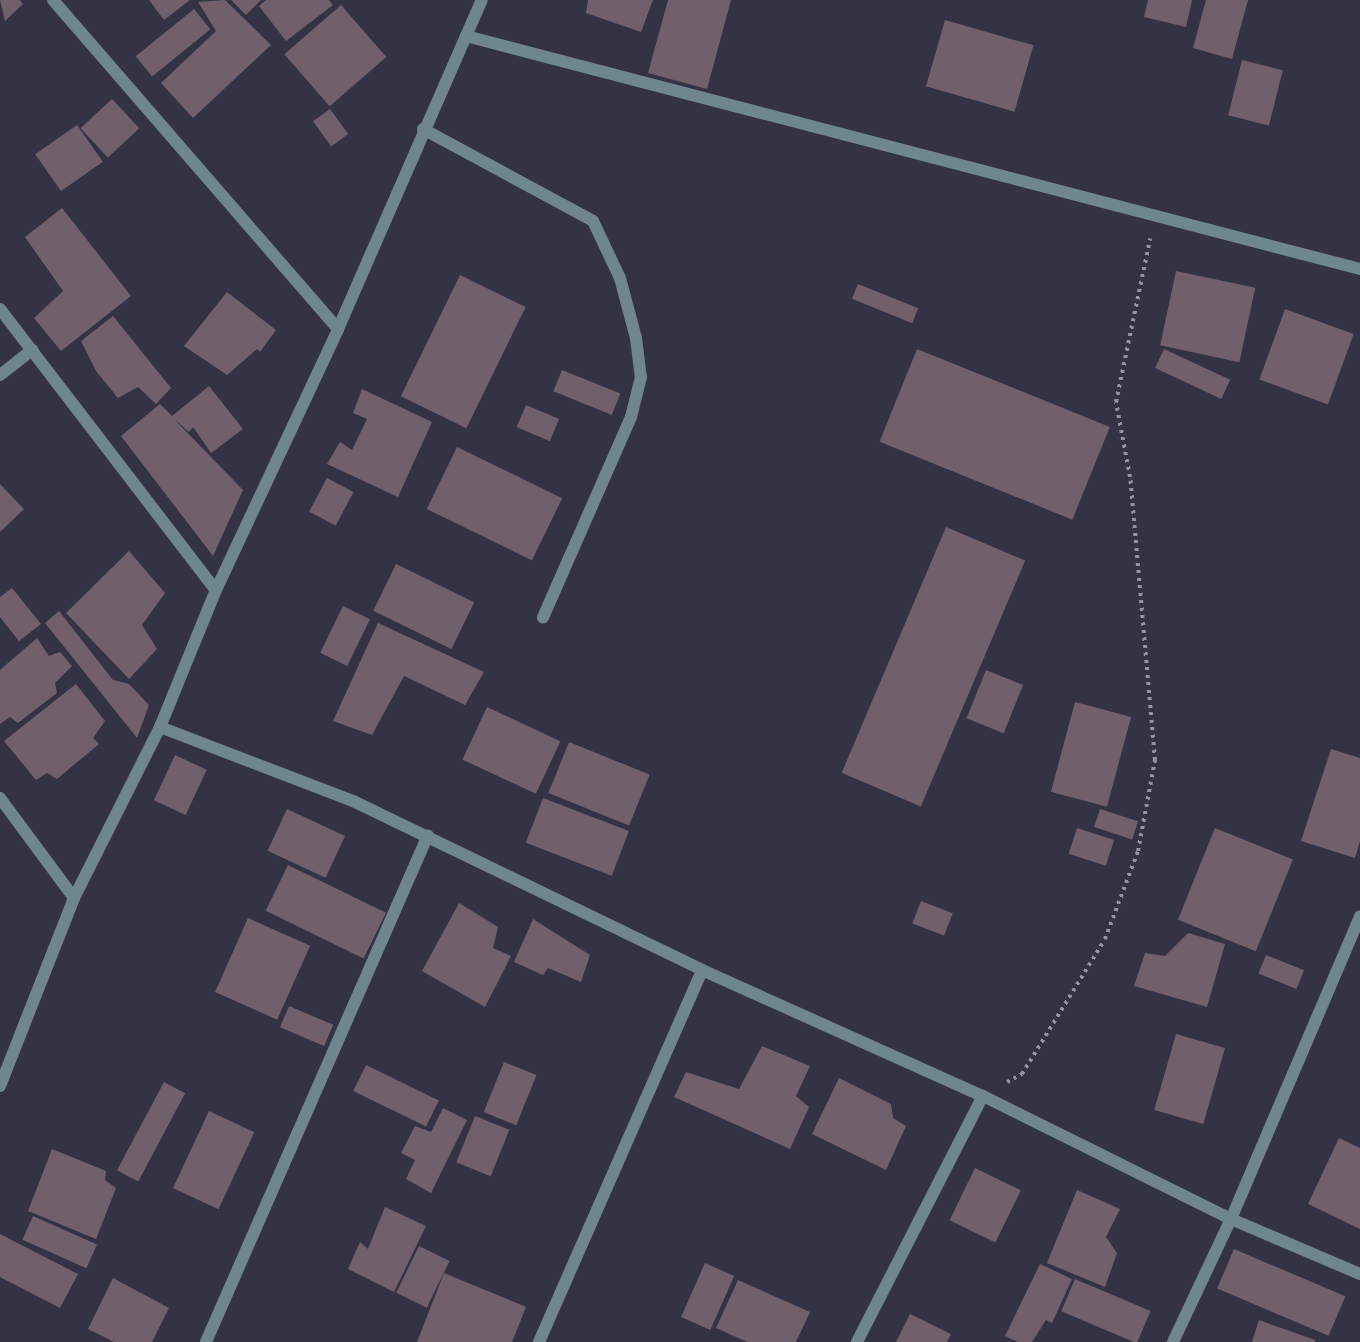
<!DOCTYPE html>
<style>
body{margin:0}
#map{position:relative;width:1360px;height:1342px;overflow:hidden;background:#333345;font-family:"PT Sans",sans-serif}
div>[style]{position:absolute}
.building>*{inset:0;background:#725f6c;transform-origin:0 0}
.path>*{height:4px;margin-top:-2px;transform-origin:0;background:repeating-linear-gradient(90deg,#9494a3 0 3px,transparent 0 7.5px)}
.street>*{height:12px;margin:-6px;padding:0 6px;transform-origin:6px;border-radius:6px;background:#70868e}
span{translate:-50% -50%;white-space:nowrap;text-align:center;line-height:1.15;-webkit-text-stroke:6px #333345;paint-order:stroke}
</style>
<div id="map">
<div class="building">
<div style="clip-path:polygon(0 0,20px 0,23px 4px,5px 21px)"></div>
<div style="clip-path:polygon(149px 0,190px 0,164px 20px)"></div>
<div style="clip-path:polygon(225px 0,271px 45px,193px 118px,161px 83px,216px 31px,198px 2px)"></div>
<div style="clip-path:polygon(231px 0,261px 0,246px 15px)"></div>
<div style="clip-path:polygon(266px 0,329px 0,333px 5px,286px 41px,259px 6px)"></div>
<div style="clip-path:polygon(588px 0,653px 0,641px 32px,586px 13px)"></div>
<div style="clip-path:polygon(668px 0,731px 0,707px 89px,648px 73px)"></div>
<div style="clip-path:polygon(1148px 0,1192px 0,1186px 27px,1144px 17px)"></div>
<div style="clip-path:polygon(1206px 0,1248px 0,1232px 59px,1193px 48px)"></div>
<div style="left:341px;top:5px;width:69px;height:75px;rotate:49deg"></div>
<div style="left:194px;top:9px;width:26px;height:75px;rotate:51deg"></div>
<div style="left:945px;top:20px;width:92px;height:69px;rotate:16deg"></div>
<div style="left:1242px;top:60px;width:42px;height:57px;rotate:14deg"></div>
<div style="left:112px;top:99px;width:40px;height:43px;rotate:47deg"></div>
<div style="left:330px;top:109px;width:31px;height:21px;rotate:54deg"></div>
<div style="left:77px;top:125px;width:45px;height:51px;rotate:55deg"></div>
<div style="clip-path:polygon(62px 208px,131px 296px,61px 351px,34px 318px,63px 291px,25px 237px)"></div>
<div style="left:1176px;top:271px;width:81px;height:76px;rotate:12deg"></div>
<div style="left:460px;top:275px;width:73px;height:135px;rotate:26deg"></div>
<div style="left:858px;top:284px;width:65px;height:16px;rotate:22deg"></div>
<div style="clip-path:polygon(227px 292px,276px 330px,260px 352px,257px 349px,227px 375px,184px 346px)"></div>
<div style="left:1285px;top:309px;width:73px;height:75px;rotate:20deg"></div>
<div style="clip-path:polygon(113px 316px,171px 388px,156px 404px,138px 387px,118px 398px,96px 371px,81px 341px)"></div>
<div style="left:917px;top:349px;width:208px;height:100px;rotate:22deg"></div>
<div style="left:1164px;top:349px;width:73px;height:21px;rotate:25deg"></div>
<div style="left:562px;top:370px;width:63px;height:23px;rotate:22deg"></div>
<div style="clip-path:polygon(209px 386px,243px 429px,211px 453px,193px 427px,189px 432px,174px 419px,243px 490px,213px 556px,121px 436px,160px 404px,172px 416px)"></div>
<div style="clip-path:polygon(362px 389px,432px 422px,398px 497px,327px 464px,340px 442px,352px 450px,367px 419px,353px 413px)"></div>
<div style="left:526px;top:405px;width:36px;height:24px;rotate:23deg"></div>
<div style="left:457px;top:447px;width:117px;height:69px;rotate:26deg"></div>
<div style="left:327px;top:478px;width:30px;height:38px;rotate:28deg"></div>
<div style="clip-path:polygon(0 484px,24px 509px,0 532px)"></div>
<div style="left:946px;top:527px;width:86px;height:267px;rotate:23deg"></div>
<div style="clip-path:polygon(129px 551px,165px 593px,142px 625px,157px 649px,129px 679px,66px 613px)"></div>
<div style="left:396px;top:564px;width:87px;height:52px;rotate:26deg"></div>
<div style="clip-path:polygon(12px 588px,41px 624px,19px 641px,0 617px,0 597px)"></div>
<div style="left:343px;top:606px;width:30px;height:52px;rotate:26deg"></div>
<div style="clip-path:polygon(59px 611px,113px 680px,129px 684px,149px 705px,137px 738px,45px 623px)"></div>
<div style="clip-path:polygon(378px 623px,484px 672px,465px 705px,404px 676px,372px 735px,333px 721px)"></div>
<div style="clip-path:polygon(37px 638px,49px 656px,60px 652px,72px 666px,55px 683px,57px 693px,18px 723px,10px 717px,0 724px,0 670px)"></div>
<div style="left:986px;top:670px;width:40px;height:52px;rotate:22deg"></div>
<div style="clip-path:polygon(76px 684px,105px 721px,93px 738px,99px 744px,57px 779px,47px 773px,36px 780px,4px 741px)"></div>
<div style="left:1075px;top:702px;width:58px;height:93px;rotate:15deg"></div>
<div style="left:487px;top:707px;width:81px;height:58px;rotate:25deg"></div>
<div style="left:569px;top:742px;width:87px;height:55px;rotate:22deg"></div>
<div style="clip-path:polygon(1331px 749px,1360px 758px,1360px 841px,1355px 858px,1301px 841px)"></div>
<div style="left:175px;top:755px;width:35px;height:50px;rotate:25deg"></div>
<div style="left:543px;top:798px;width:92px;height:48px;rotate:21deg"></div>
<div style="left:287px;top:809px;width:64px;height:46px;rotate:25deg"></div>
<div style="left:1100px;top:809px;width:40px;height:19px;rotate:18deg"></div>
<div style="left:1077px;top:828px;width:39px;height:27px;rotate:18deg"></div>
<div style="left:1215px;top:828px;width:84px;height:99px;rotate:22deg"></div>
<div style="left:288px;top:865px;width:109px;height:51px;rotate:26deg"></div>
<div style="left:921px;top:901px;width:34px;height:24px;rotate:21deg"></div>
<div style="clip-path:polygon(459px 903px,498px 927px,493px 948px,511px 956px,485px 1007px,422px 971px)"></div>
<div style="left:248px;top:918px;width:68px;height:81px;rotate:24deg"></div>
<div style="clip-path:polygon(533px 919px,590px 955px,581px 982px,548px 968px,543px 975px,514px 962px)"></div>
<div style="clip-path:polygon(1188px 933px,1225px 944px,1207px 1007px,1134px 986px,1145px 953px,1165px 956px)"></div>
<div style="left:1266px;top:955px;width:41px;height:20px;rotate:22deg"></div>
<div style="left:289px;top:1006px;width:48px;height:23px;rotate:23deg"></div>
<div style="left:1176px;top:1034px;width:51px;height:79px;rotate:16deg"></div>
<div style="clip-path:polygon(762px 1046px,810px 1066px,796px 1096px,809px 1107px,790px 1149px,674px 1097px,686px 1072px,739px 1089px)"></div>
<div style="left:504px;top:1062px;width:35px;height:54px;rotate:22deg"></div>
<div style="left:366px;top:1065px;width:81px;height:29px;rotate:26deg"></div>
<div style="clip-path:polygon(839px 1078px,891px 1104px,893px 1118px,906px 1126px,886px 1170px,812px 1134px)"></div>
<div style="left:164px;top:1082px;width:24px;height:100px;rotate:28deg"></div>
<div style="clip-path:polygon(443px 1108px,467px 1120px,431px 1193px,406px 1179px,415px 1160px,401px 1153px,415px 1126px,431px 1132px)"></div>
<div style="left:209px;top:1111px;width:50px;height:85px;rotate:25deg"></div>
<div style="left:475px;top:1116px;width:37px;height:50px;rotate:22deg"></div>
<div style="clip-path:polygon(1339px 1138px,1360px 1148px,1360px 1229px,1308px 1204px)"></div>
<div style="clip-path:polygon(52px 1149px,106px 1171px,105px 1180px,116px 1188px,96px 1239px,28px 1211px)"></div>
<div style="left:975px;top:1168px;width:51px;height:58px;rotate:26deg"></div>
<div style="clip-path:polygon(1077px 1190px,1120px 1209px,1106px 1237px,1117px 1253px,1105px 1287px,1047px 1263px)"></div>
<div style="clip-path:polygon(385px 1207px,426px 1226px,394px 1292px,348px 1269px,360px 1242px,368px 1249px)"></div>
<div style="left:33px;top:1216px;width:70px;height:26px;rotate:24deg"></div>
<div style="clip-path:polygon(0 1234px,78px 1274px,60px 1308px,0 1277px)"></div>
<div style="left:419px;top:1246px;width:34px;height:52px;rotate:26deg"></div>
<div style="left:1234px;top:1249px;width:121px;height:43px;rotate:23deg"></div>
<div style="left:705px;top:1263px;width:32px;height:59px;rotate:24deg"></div>
<div style="clip-path:polygon(1040px 1264px,1072px 1279px,1052px 1323px,1046px 1320px,1032px 1342px,1018px 1342px,1005px 1336px)"></div>
<div style="clip-path:polygon(444px 1273px,526px 1307px,512px 1342px,417px 1342px)"></div>
<div style="clip-path:polygon(113px 1278px,169px 1308px,152px 1342px,114px 1342px,88px 1329px)"></div>
<div style="left:1075px;top:1279px;width:82px;height:35px;rotate:23deg"></div>
<div style="clip-path:polygon(738px 1280px,810px 1312px,796px 1342px,747px 1342px,716px 1328px)"></div>
<div style="clip-path:polygon(910px 1314px,951px 1334px,947px 1342px,896px 1342px)"></div>
<div style="clip-path:polygon(1259px 1320px,1315px 1340px,1315px 1342px,1252px 1342px)"></div>
</div>
<div class="path">
<div style="left:1007px;top:1082px;width:17px;rotate:-28deg"></div>
<div style="left:1022px;top:1074px;width:158px;rotate:-58.4deg"></div>
<div style="left:1105px;top:939px;width:94px;rotate:-69.4deg"></div>
<div style="left:1138px;top:851px;width:93px;rotate:-79.4deg"></div>
<div style="left:1155px;top:760px;width:284px;rotate:-95deg"></div>
<div style="left:1130px;top:477px;width:76px;rotate:-100.6deg"></div>
<div style="left:1116px;top:402px;width:167px;rotate:-78.2deg"></div>
</div>
<div class="street">
<div style="left:53px;top:0;width:435px;rotate:49.1deg"></div>
<div style="left:466px;top:36px;width:924px;rotate:14.61deg"></div>
<div style="left:423px;top:129px;width:193px;rotate:28.4deg"></div>
<div style="left:593px;top:221px;width:63px;rotate:64.7deg"></div>
<div style="left:620px;top:278px;width:62px;rotate:75.1deg"></div>
<div style="left:636px;top:338px;width:39px;rotate:83deg"></div>
<div style="left:641px;top:377px;width:41px;rotate:104deg"></div>
<div style="left:631px;top:417px;width:219px;rotate:113.7deg"></div>
<div style="left:0;top:309px;width:354px;rotate:52.5deg"></div>
<div style="left:0;top:375px;width:41px;rotate:-38deg"></div>
<div style="left:160px;top:727px;width:207px;rotate:21deg"></div>
<div style="left:353px;top:801px;width:388px;rotate:25.8deg"></div>
<div style="left:702px;top:970px;width:308px;rotate:24.2deg"></div>
<div style="left:983px;top:1096px;width:277px;rotate:26.4deg"></div>
<div style="left:1231px;top:1219px;width:329px;rotate:-66.9deg"></div>
<div style="left:0;top:798px;width:124px;rotate:53.5deg"></div>
<div style="left:0;top:1086px;width:202px;rotate:-68.5deg"></div>
<div style="left:74px;top:898px;width:191px;rotate:-63.3deg"></div>
<div style="left:160px;top:727px;width:148px;rotate:-67.8deg"></div>
<div style="left:216px;top:590px;width:288px;rotate:-64.9deg"></div>
<div style="left:338px;top:329px;width:359px;rotate:-66.4deg"></div>
<div style="left:206px;top:1342px;width:553px;rotate:-66.35deg"></div>
<div style="left:539px;top:1342px;width:406px;rotate:-66.3deg"></div>
<div style="left:857px;top:1342px;width:276px;rotate:-62.9deg"></div>
<div style="left:1173px;top:1342px;width:136px;rotate:-64.8deg"></div>
<div style="left:1231px;top:1219px;width:140px;rotate:23.1deg"></div>
</div>
</div>
